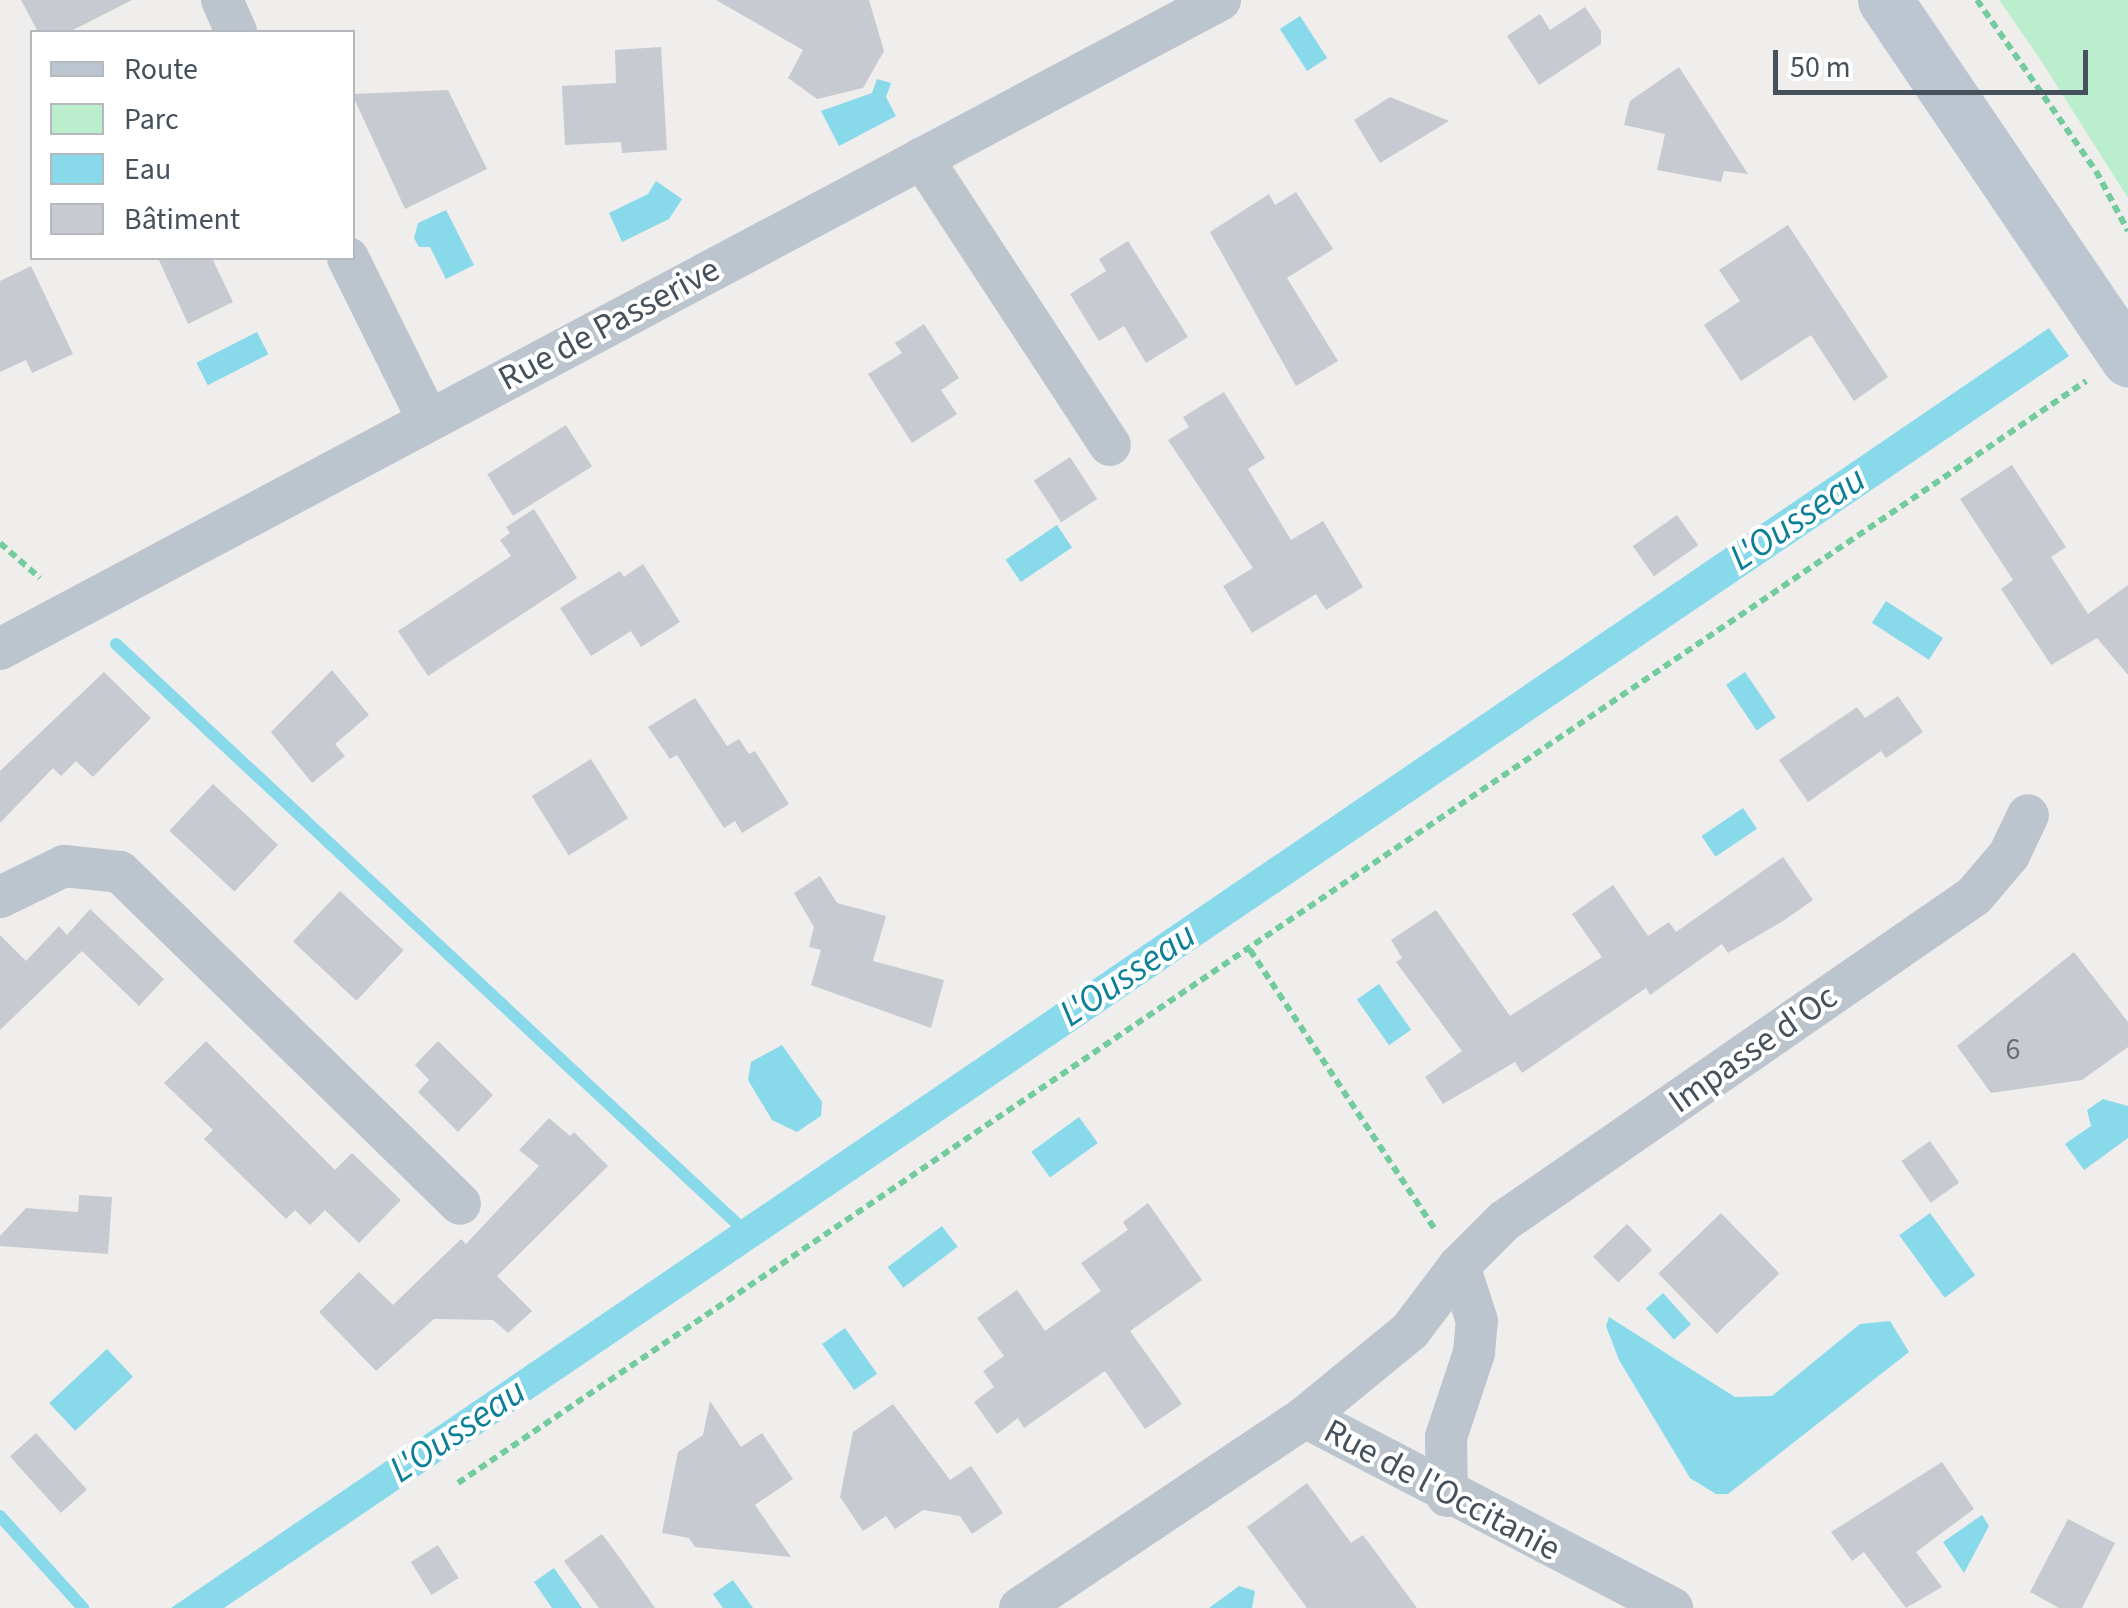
<!DOCTYPE html>
<meta charset="utf-8">
<style>
body{margin:0}
#map{position:relative;width:2128px;height:1608px;overflow:hidden;background:#f0eded;font-family:"Source Sans 3",sans-serif}
div>[style]{position:absolute}
.green>*{inset:0;background:#bbeecd}
.water>*{inset:0;background:#88daeb;transform-origin:0 0}
.stream>*{height:12px;margin:-6px;padding:0 6px;transform-origin:6px;border-radius:6px;background:#88daeb}
.building>*{inset:0;background:#c7cad0;transform-origin:0 0}
.path>*{height:6px;margin-top:-3px;transform-origin:0;background:repeating-linear-gradient(90deg,#73cc9d 0 8px,transparent 0 13px)}
.street>*{height:42px;margin:-21px;padding:0 21px;transform-origin:21px;border-radius:21px;background:#bcc5cd}
.secondary>*{height:55px;margin:-27.5px;padding:0 27.5px;transform-origin:27.5px;border-radius:27.5px;background:#bbc6d1}
span{translate:-50% -50%;white-space:nowrap;text-align:center;line-height:1.15;-webkit-text-stroke:8px #fff;paint-order:stroke}
.number-label{font-size:30px;color:#666f78}
.number-label span{-webkit-text-stroke-width:0}
.street-label{font-size:35px;color:#46515b}
.water-label{font-size:38px;color:#0d8097;font-style:italic}
.legend{position:absolute;left:30px;top:30px;width:325px;height:230px;box-sizing:border-box;background:#fff;border:2px solid #b5b9bd;margin:0;padding:12px 18px;list-style:none;font-size:30px;color:#46515b}
.legend li{display:flex;align-items:center;gap:20px;height:50px}
.legend b{width:50px;border:2px solid #b5b9bd}
.scale{position:absolute;left:1773px;top:50px;width:315px;height:45px;box-sizing:border-box;border:5px solid #46515b;border-top:0;padding-left:12px;font-size:30px;line-height:35px;white-space:nowrap;color:#46515b;-webkit-text-stroke:8px #fff;paint-order:stroke}
</style>
<div id="map">
<div class="green">
<div style="clip-path:polygon(1999px 0,2128px 0,2128px 198px,2038px 56px)"></div>
</div>
<div class="water">
<div style="left:1300px;top:16px;width:50px;height:24px;rotate:57deg"></div>
<div style="clip-path:polygon(877px 79px,891px 83px,886px 97px,896px 116px,839px 146px,821px 111px,872px 93px)"></div>
<div style="clip-path:polygon(656px 181px,682px 199px,669px 219px,622px 242px,609px 213px,648px 194px)"></div>
<div style="clip-path:polygon(446px 210px,474px 265px,446px 279px,430px 247px,419px 247px,414px 238px,418px 223px)"></div>
<div style="clip-path:polygon(2049px 328px,2069px 356px,224px 1608px,171px 1608px)"></div>
<div style="left:257px;top:332px;width:25px;height:68px;rotate:63deg"></div>
<div style="left:1057px;top:525px;width:27px;height:62px;rotate:56deg"></div>
<div style="left:1886px;top:601px;width:68px;height:26px;rotate:33deg"></div>
<div style="left:1745px;top:672px;width:55px;height:23px;rotate:56deg"></div>
<div style="left:1743px;top:808px;width:25px;height:50px;rotate:56deg"></div>
<div style="left:1379px;top:984px;width:56px;height:27px;rotate:55deg"></div>
<div style="clip-path:polygon(782px 1045px,822px 1102px,821px 1116px,797px 1132px,772px 1120px,748px 1080px,751px 1062px)"></div>
<div style="clip-path:polygon(2103px 1099px,2128px 1106px,2128px 1138px,2084px 1170px,2065px 1144px,2091px 1126px,2087px 1110px)"></div>
<div style="left:1079px;top:1117px;width:32px;height:59px;rotate:54deg"></div>
<div style="left:1930px;top:1213px;width:77px;height:38px;rotate:54deg"></div>
<div style="left:942px;top:1226px;width:26px;height:68px;rotate:53deg"></div>
<div style="left:1663px;top:1293px;width:42px;height:23px;rotate:48deg"></div>
<div style="clip-path:polygon(1609px 1317px,1735px 1397px,1772px 1396px,1860px 1324px,1890px 1321px,1909px 1352px,1728px 1494px,1716px 1494px,1690px 1478px,1619px 1360px,1606px 1326px)"></div>
<div style="left:845px;top:1328px;width:56px;height:28px;rotate:55deg"></div>
<div style="left:107px;top:1349px;width:38px;height:79px;rotate:47deg"></div>
<div style="clip-path:polygon(1982px 1515px,1989px 1526px,1964px 1573px,1943px 1542px)"></div>
<div style="clip-path:polygon(554px 1568px,582px 1608px,552px 1608px,534px 1582px)"></div>
<div style="clip-path:polygon(733px 1580px,753px 1608px,723px 1608px,713px 1594px)"></div>
<div style="clip-path:polygon(1239px 1586px,1255px 1591px,1252px 1608px,1209px 1608px)"></div>
</div>
<div class="stream">
<div style="left:116px;top:644px;width:863px;rotate:43.03deg"></div>
<div style="left:0;top:1516px;width:124px;rotate:47.9deg"></div>
</div>
<div class="building">
<div style="clip-path:polygon(21px 0,132px 0,69px 32px,38px 32px)"></div>
<div style="clip-path:polygon(716px 0,869px 0,884px 51px,863px 88px,817px 99px,788px 78px,803px 50px)"></div>
<div style="clip-path:polygon(1585px 7px,1601px 31px,1601px 44px,1539px 85px,1507px 36px,1540px 14px,1550px 30px)"></div>
<div style="clip-path:polygon(661px 47px,667px 150px,622px 153px,621px 142px,565px 145px,562px 86px,616px 83px,615px 50px)"></div>
<div style="clip-path:polygon(1679px 67px,1748px 174px,1724px 171px,1721px 182px,1657px 170px,1665px 134px,1624px 125px,1630px 101px)"></div>
<div style="clip-path:polygon(448px 90px,487px 169px,405px 209px,352px 94px)"></div>
<div style="clip-path:polygon(1390px 97px,1449px 121px,1380px 163px,1354px 120px)"></div>
<div style="clip-path:polygon(1296px 192px,1333px 249px,1287px 278px,1338px 361px,1296px 386px,1210px 232px,1269px 194px,1275px 205px)"></div>
<div style="clip-path:polygon(1788px 225px,1888px 377px,1854px 401px,1811px 335px,1741px 381px,1704px 325px,1740px 301px,1719px 270px)"></div>
<div style="clip-path:polygon(1128px 241px,1188px 337px,1146px 363px,1124px 326px,1099px 341px,1070px 294px,1106px 271px,1099px 259px)"></div>
<div style="clip-path:polygon(158px 258px,212px 258px,233px 302px,188px 324px)"></div>
<div style="clip-path:polygon(31px 266px,73px 354px,32px 373px,26px 360px,0 372px,0 281px)"></div>
<div style="clip-path:polygon(924px 324px,959px 378px,941px 390px,957px 414px,912px 443px,868px 374px,902px 353px,895px 343px)"></div>
<div style="clip-path:polygon(1224px 392px,1265px 458px,1248px 469px,1291px 540px,1323px 521px,1363px 587px,1326px 610px,1316px 594px,1252px 633px,1223px 586px,1253px 568px,1168px 440px,1189px 427px,1183px 417px)"></div>
<div style="left:566px;top:425px;width:49px;height:93px;rotate:58deg"></div>
<div style="left:1070px;top:457px;width:50px;height:43px;rotate:57deg"></div>
<div style="clip-path:polygon(2012px 465px,2066px 547px,2051px 557px,2088px 614px,2128px 585px,2128px 675px,2097px 638px,2051px 665px,2001px 589px,2013px 580px,1960px 499px)"></div>
<div style="clip-path:polygon(534px 509px,577px 578px,428px 676px,398px 631px,511px 556px,500px 540px,510px 533px,506px 527px)"></div>
<div style="left:1677px;top:515px;width:37px;height:54px;rotate:55deg"></div>
<div style="clip-path:polygon(643px 564px,680px 622px,641px 647px,631px 631px,591px 656px,560px 608px,620px 571px,624px 577px)"></div>
<div style="clip-path:polygon(332px 670px,369px 715px,335px 744px,345px 756px,312px 783px,271px 732px)"></div>
<div style="clip-path:polygon(104px 672px,151px 718px,93px 777px,76px 761px,61px 776px,53px 768px,0 823px,0 771px)"></div>
<div style="clip-path:polygon(1898px 696px,1923px 732px,1886px 758px,1881px 751px,1808px 802px,1779px 760px,1857px 707px,1865px 718px)"></div>
<div style="clip-path:polygon(695px 698px,727px 746px,739px 739px,749px 754px,755px 751px,789px 804px,742px 833px,735px 821px,724px 828px,677px 755px,670px 759px,648px 727px)"></div>
<div style="left:591px;top:759px;width:70px;height:70px;rotate:58deg"></div>
<div style="left:213px;top:784px;width:89px;height:64px;rotate:43deg"></div>
<div style="clip-path:polygon(1783px 857px,1813px 900px,1783px 921px,1728px 953px,1722px 944px,1650px 995px,1646px 988px,1522px 1073px,1515px 1062px,1443px 1104px,1425px 1077px,1462px 1051px,1396px 962px,1402px 958px,1391px 940px,1436px 910px,1510px 1016px,1602px 957px,1572px 914px,1613px 885px,1648px 936px,1669px 922px,1676px 932px)"></div>
<div style="clip-path:polygon(820px 876px,837px 903px,886px 916px,873px 961px,944px 980px,931px 1028px,811px 985px,821px 950px,809px 947px,814px 927px,794px 893px)"></div>
<div style="left:340px;top:891px;width:87px;height:69px;rotate:43deg"></div>
<div style="clip-path:polygon(90px 909px,164px 979px,139px 1006px,82px 951px,0 1030px,0 935px,26px 961px,59px 926px,67px 935px)"></div>
<div style="clip-path:polygon(2074px 952px,2128px 1022px,2128px 1047px,2082px 1080px,1991px 1093px,1957px 1046px)"></div>
<div style="clip-path:polygon(206px 1041px,335px 1170px,352px 1153px,401px 1200px,359px 1243px,325px 1210px,310px 1225px,295px 1210px,286px 1219px,204px 1139px,213px 1130px,164px 1083px)"></div>
<div style="clip-path:polygon(438px 1041px,493px 1095px,458px 1132px,418px 1092px,429px 1080px,415px 1065px)"></div>
<div style="clip-path:polygon(549px 1118px,570px 1136px,574px 1132px,608px 1166px,497px 1276px,532px 1311px,508px 1333px,493px 1320px,434px 1319px,376px 1371px,319px 1312px,359px 1272px,393px 1305px,461px 1239px,466px 1244px,539px 1166px,519px 1150px)"></div>
<div style="left:1930px;top:1141px;width:51px;height:35px;rotate:55deg"></div>
<div style="clip-path:polygon(79px 1195px,112px 1197px,108px 1254px,0 1246px,0 1236px,26px 1208px,78px 1212px)"></div>
<div style="clip-path:polygon(1148px 1203px,1202px 1280px,1130px 1331px,1182px 1404px,1145px 1429px,1105px 1371px,1024px 1428px,1018px 1418px,997px 1434px,974px 1402px,994px 1387px,983px 1371px,1004px 1356px,977px 1318px,1017px 1290px,1045px 1331px,1101px 1291px,1081px 1263px,1128px 1230px,1123px 1222px)"></div>
<div style="left:1721px;top:1213px;width:84px;height:87px;rotate:46deg"></div>
<div style="left:1627px;top:1224px;width:36px;height:47px;rotate:46deg"></div>
<div style="clip-path:polygon(710px 1401px,741px 1447px,762px 1433px,793px 1479px,755px 1505px,791px 1557px,695px 1547px,689px 1538px,662px 1533px,678px 1452px,703px 1435px)"></div>
<div style="clip-path:polygon(893px 1404px,950px 1480px,971px 1466px,1003px 1513px,972px 1534px,960px 1516px,923px 1510px,895px 1529px,886px 1516px,863px 1531px,840px 1497px,853px 1432px)"></div>
<div style="left:36px;top:1433px;width:76px;height:35px;rotate:48deg"></div>
<div style="clip-path:polygon(1942px 1462px,1974px 1509px,1916px 1552px,1942px 1587px,1906px 1608px,1864px 1552px,1852px 1561px,1831px 1532px)"></div>
<div style="clip-path:polygon(1307px 1483px,1351px 1543px,1363px 1535px,1417px 1608px,1307px 1608px,1247px 1527px)"></div>
<div style="clip-path:polygon(2068px 1519px,2115px 1543px,2082px 1608px,2059px 1608px,2030px 1592px)"></div>
<div style="clip-path:polygon(602px 1534px,622px 1561px,655px 1608px,599px 1608px,564px 1561px)"></div>
<div style="left:438px;top:1545px;width:39px;height:32px;rotate:58deg"></div>
</div>
<div class="path">
<div style="left:1977px;top:0;width:208px;rotate:55.2deg"></div>
<div style="left:2096px;top:171px;width:68px;rotate:61.9deg"></div>
<div style="left:0;top:543px;width:53px;rotate:41.2deg"></div>
<div style="left:1250px;top:950px;width:337px;rotate:56.5deg"></div>
<div style="left:458px;top:1483px;width:1966px;rotate:-34.09deg"></div>
</div>
<div class="street">
<div style="left:222px;top:0;width:35px;rotate:66deg"></div>
<div style="left:922px;top:158px;width:343px;rotate:56.8deg"></div>
<div style="left:348px;top:258px;width:181px;rotate:63.7deg"></div>
<div style="left:0;top:649px;width:1382px;rotate:-28.01deg"></div>
<div style="left:0;top:897px;width:71px;rotate:-25.8deg"></div>
<div style="left:64px;top:866px;width:56px;rotate:6.1deg"></div>
<div style="left:120px;top:872px;width:475px;rotate:44.3deg"></div>
<div style="left:1305px;top:1417px;width:136px;rotate:-39.3deg"></div>
<div style="left:1410px;top:1331px;width:81px;rotate:-53deg"></div>
<div style="left:1459px;top:1266px;width:64px;rotate:-45deg"></div>
<div style="left:1504px;top:1221px;width:571px;rotate:-34.66deg"></div>
<div style="left:1974px;top:896px;width:54px;rotate:-49.5deg"></div>
<div style="left:2009px;top:855px;width:44px;rotate:-64.6deg"></div>
<div style="left:1447px;top:1496px;width:59px;rotate:-91deg"></div>
<div style="left:1446px;top:1437px;width:89px;rotate:-71.6deg"></div>
<div style="left:1474px;top:1353px;width:32px;rotate:-85deg"></div>
<div style="left:1477px;top:1321px;width:58px;rotate:-108.1deg"></div>
<div style="left:1020px;top:1608px;width:343px;rotate:-33.8deg"></div>
<div style="left:1305px;top:1417px;width:414px;rotate:27.5deg"></div>
</div>
<div class="secondary">
<div style="left:1885px;top:0;width:434px;rotate:55.9deg"></div>
</div>
<div class="number-label">
<span style="left:2013px;top:1050px">6</span>
</div>
<div class="street-label">
<span style="left:609px;top:324px;rotate:-28deg">Rue de Passerive</span>
<span style="left:1753px;top:1049px;rotate:-35deg">Impasse d'Oc</span>
<span style="left:1442px;top:1490px;rotate:28deg">Rue de l'Occitanie</span>
</div>
<div class="water-label">
<span style="left:1798px;top:519px;rotate:-34deg">L'Ousseau</span>
<span style="left:1128px;top:975px;rotate:-34deg">L'Ousseau</span>
<span style="left:458px;top:1431px;rotate:-34deg">L'Ousseau</span>
</div>
<ul class="legend">
<li><b style="height:12px;background:#bbc6d1"></b>Route</li>
<li><b style="height:28px;background:#bbeecd"></b>Parc</li>
<li><b style="height:28px;background:#88daeb"></b>Eau</li>
<li><b style="height:28px;background:#c7cad0"></b>Bâtiment</li>
</ul>
<div class="scale">50 m</div>
</div>
